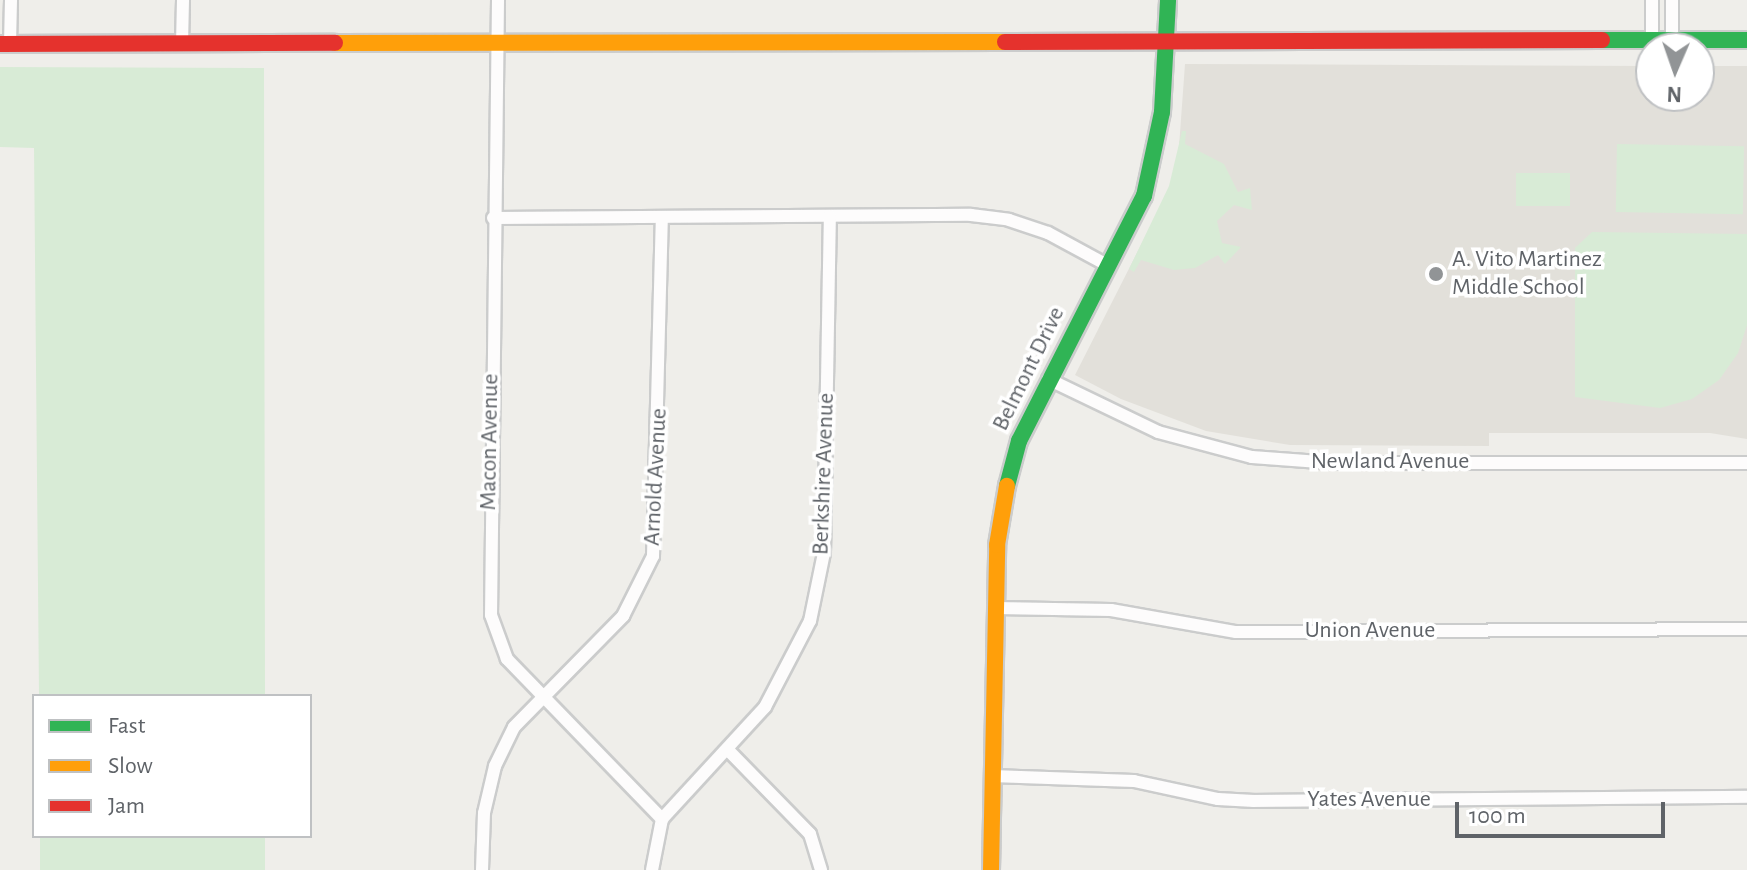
<!DOCTYPE html>
<style>
body{margin:0}
#map{position:relative;width:1747px;height:870px;overflow:hidden;background:#efeeea;font-family:"Alegreya Sans",sans-serif}
div>[style]{position:absolute}
.education>*{inset:0;background:#e2e0da}
.green>*{inset:0;background:#d8ebd6;transform-origin:0 0}
.roads{filter:drop-shadow(2px 0 #cbcccc) drop-shadow(-2px 0 #cbcccc) drop-shadow(0 2px #cbcccc) drop-shadow(0 -2px #cbcccc)}
.street>*{height:12px;margin:-6px;padding:0 6px;transform-origin:6px;border-radius:6px;background:#fdfcfc}
.fast>*{height:16px;margin:-8px;padding:0 8px;transform-origin:8px;border-radius:8px;background:#30b455}
.slow>*{height:16px;margin:-8px;padding:0 8px;transform-origin:8px;border-radius:8px;background:#ff9f0a}
.jam>*{height:16px;margin:-8px;padding:0 8px;transform-origin:8px;border-radius:8px;background:#e5322d}
.dots>*{width:22px;height:22px;translate:-50% -50%;box-sizing:border-box;border:4px solid #fff;border-radius:50%}
span{translate:-50% -50%;white-space:nowrap;text-align:center;line-height:1.15;-webkit-text-stroke:7px #fff;paint-order:stroke}
.poi-label{font-size:24px;color:#5f6368}
.left{translate:0 -50%;text-align:left}
.street-label{font-size:24px;color:#5f6368}
.legend{position:absolute;left:32px;top:694px;width:280px;height:144px;box-sizing:border-box;background:#fff;border:2px solid #bfc1c3;margin:0;padding:10px 14px;list-style:none;font-size:24px;color:#5f6368}
.legend li{display:flex;align-items:center;gap:16px;height:40px}
.legend b{width:40px;border:2px solid #bfc1c3}
.north{position:absolute;left:1635px;top:32px;width:80px;height:80px;box-sizing:border-box;background:#fff;border:2px solid #bfc1c3;border-radius:50%;rotate:182deg;font-size:22px;font-weight:700;line-height:32px;text-align:center;color:#5f6368}
.north::after{content:'';display:block;margin:auto;width:28px;height:36px;background:#919496;clip-path:polygon(50% 0,100% 100%,50% 72%,0 100%)}
.scale{position:absolute;left:1455px;top:802px;width:210px;height:36px;box-sizing:border-box;border:4px solid #5f6368;border-top:0;padding-left:10px;font-size:24px;line-height:28px;white-space:nowrap;color:#5f6368;-webkit-text-stroke:6px #fff;paint-order:stroke}
</style>
<div id="map">
<div class="education">
<div style="clip-path:polygon(1185px 64px,1651px 66px,1651px 96px,1699px 96px,1699px 66px,1747px 66px,1747px 439px,1710px 433px,1489px 433px,1489px 446px,1290px 445px,1206px 431px,1121px 399px,1075px 375px,1177px 174px)"></div>
</div>
<div class="green">
<div style="clip-path:polygon(0 67px,264px 68px,265px 696px,39px 696px,34px 148px,0 147px)"></div>
<div style="clip-path:polygon(1182px 131px,1186px 131px,1185px 144px,1224px 164px,1238px 192px,1250px 188px,1252px 210px,1234px 205px,1217px 221px,1222px 243px,1241px 247px,1225px 264px,1218px 255px,1195px 268px,1174px 270px,1141px 260px,1134px 272px,1129px 269px,1169px 186px)"></div>
<div style="left:1617px;top:144px;width:127px;height:68px;rotate:1deg"></div>
<div style="left:1516px;top:173px;width:54px;height:33px"></div>
<div style="clip-path:polygon(1592px 232px,1747px 234px,1747px 325px,1738px 353px,1719px 380px,1692px 399px,1660px 408px,1575px 397px,1575px 248px)"></div>
<div style="left:40px;top:836px;width:225px;height:34px"></div>
</div>
<div class="roads">
<div class="street">
<div style="left:498px;top:0;width:615px;rotate:90.65deg"></div>
<div style="left:491px;top:615px;width:47px;rotate:70deg"></div>
<div style="left:507px;top:659px;width:223px;rotate:45.9deg"></div>
<div style="left:1652px;top:40px;width:40px;rotate:-90deg"></div>
<div style="left:1672px;top:40px;width:40px;rotate:-90deg"></div>
<div style="left:10px;top:44px;width:44px;rotate:-88.7deg"></div>
<div style="left:182px;top:44px;width:44px;rotate:-88.7deg"></div>
<div style="left:493px;top:218px;width:478px;rotate:-0.4deg"></div>
<div style="left:971px;top:215px;width:38px;rotate:7deg"></div>
<div style="left:1009px;top:220px;width:41px;rotate:18.4deg"></div>
<div style="left:1048px;top:233px;width:67px;rotate:28.5deg"></div>
<div style="left:1048px;top:379px;width:122px;rotate:25.7deg"></div>
<div style="left:1158px;top:432px;width:97px;rotate:14.9deg"></div>
<div style="left:1252px;top:457px;width:81px;rotate:4.2deg"></div>
<div style="left:1333px;top:463px;width:414px"></div>
<div style="left:996px;top:608px;width:115px;rotate:1deg"></div>
<div style="left:1111px;top:610px;width:127px;rotate:10deg"></div>
<div style="left:1236px;top:632px;width:511px;rotate:-0.34deg"></div>
<div style="left:729px;top:751px;width:116px;rotate:45.7deg"></div>
<div style="left:810px;top:834px;width:38px;rotate:73deg"></div>
<div style="left:992px;top:776px;width:142px;rotate:2deg"></div>
<div style="left:1134px;top:781px;width:86px;rotate:12.1deg"></div>
<div style="left:1218px;top:799px;width:36px;rotate:3deg"></div>
<div style="left:1254px;top:801px;width:493px;rotate:-0.5deg"></div>
<div style="left:482px;top:870px;width:57px;rotate:-88deg"></div>
<div style="left:484px;top:813px;width:48px;rotate:-76.8deg"></div>
<div style="left:495px;top:766px;width:43px;rotate:-64deg"></div>
<div style="left:514px;top:727px;width:156px;rotate:-45.5deg"></div>
<div style="left:623px;top:616px;width:67px;rotate:-63.4deg"></div>
<div style="left:653px;top:556px;width:338px;rotate:-88.5deg"></div>
<div style="left:652px;top:870px;width:52px;rotate:-78.9deg"></div>
<div style="left:662px;top:819px;width:152px;rotate:-47.4deg"></div>
<div style="left:765px;top:707px;width:97px;rotate:-62.4deg"></div>
<div style="left:810px;top:621px;width:69px;rotate:-78.4deg"></div>
<div style="left:824px;top:553px;width:337px;rotate:-89deg"></div>
</div>
<div class="fast">
<div style="left:1602px;top:40px;width:145px"></div>
<div style="left:1007px;top:486px;width:47px;rotate:-75.1deg"></div>
<div style="left:1019px;top:441px;width:275px;rotate:-63deg"></div>
<div style="left:1144px;top:196px;width:86px;rotate:-77.9deg"></div>
<div style="left:1162px;top:112px;width:112px;rotate:-86.9deg"></div>
</div>
<div class="slow">
<div style="left:335px;top:43px;width:670px;rotate:-0.09deg"></div>
<div style="left:991px;top:870px;width:325px;rotate:-88.9deg"></div>
<div style="left:997px;top:545px;width:60px;rotate:-80.4deg"></div>
</div>
<div class="jam">
<div style="left:1005px;top:42px;width:597px;rotate:-0.19deg"></div>
<div style="left:0;top:44px;width:335px;rotate:-0.2deg"></div>
</div>
</div>
<div class="dots">
<div style="left:1436px;top:274px;background:#919496"></div>
</div>
<div class="poi-label">
<span class="left" style="left:1452px;top:274px">A. Vito Martinez<br>Middle School</span>
</div>
<div class="street-label">
<span style="left:1029px;top:369px;rotate:-64deg">Belmont Drive</span>
<span style="left:490px;top:442px;rotate:-89deg">Macon Avenue</span>
<span style="left:1390px;top:462px">Newland Avenue</span>
<span style="left:824px;top:474px;rotate:-88deg">Berkshire Avenue</span>
<span style="left:656px;top:477px;rotate:-87deg">Arnold Avenue</span>
<span style="left:1370px;top:631px">Union Avenue</span>
<span style="left:1369px;top:800px">Yates Avenue</span>
</div>
<ul class="legend">
<li><b style="height:10px;background:#30b455"></b>Fast</li>
<li><b style="height:10px;background:#ff9f0a"></b>Slow</li>
<li><b style="height:10px;background:#e5322d"></b>Jam</li>
</ul>
<div class="north">N</div>
<div class="scale">100 m</div>
</div>
